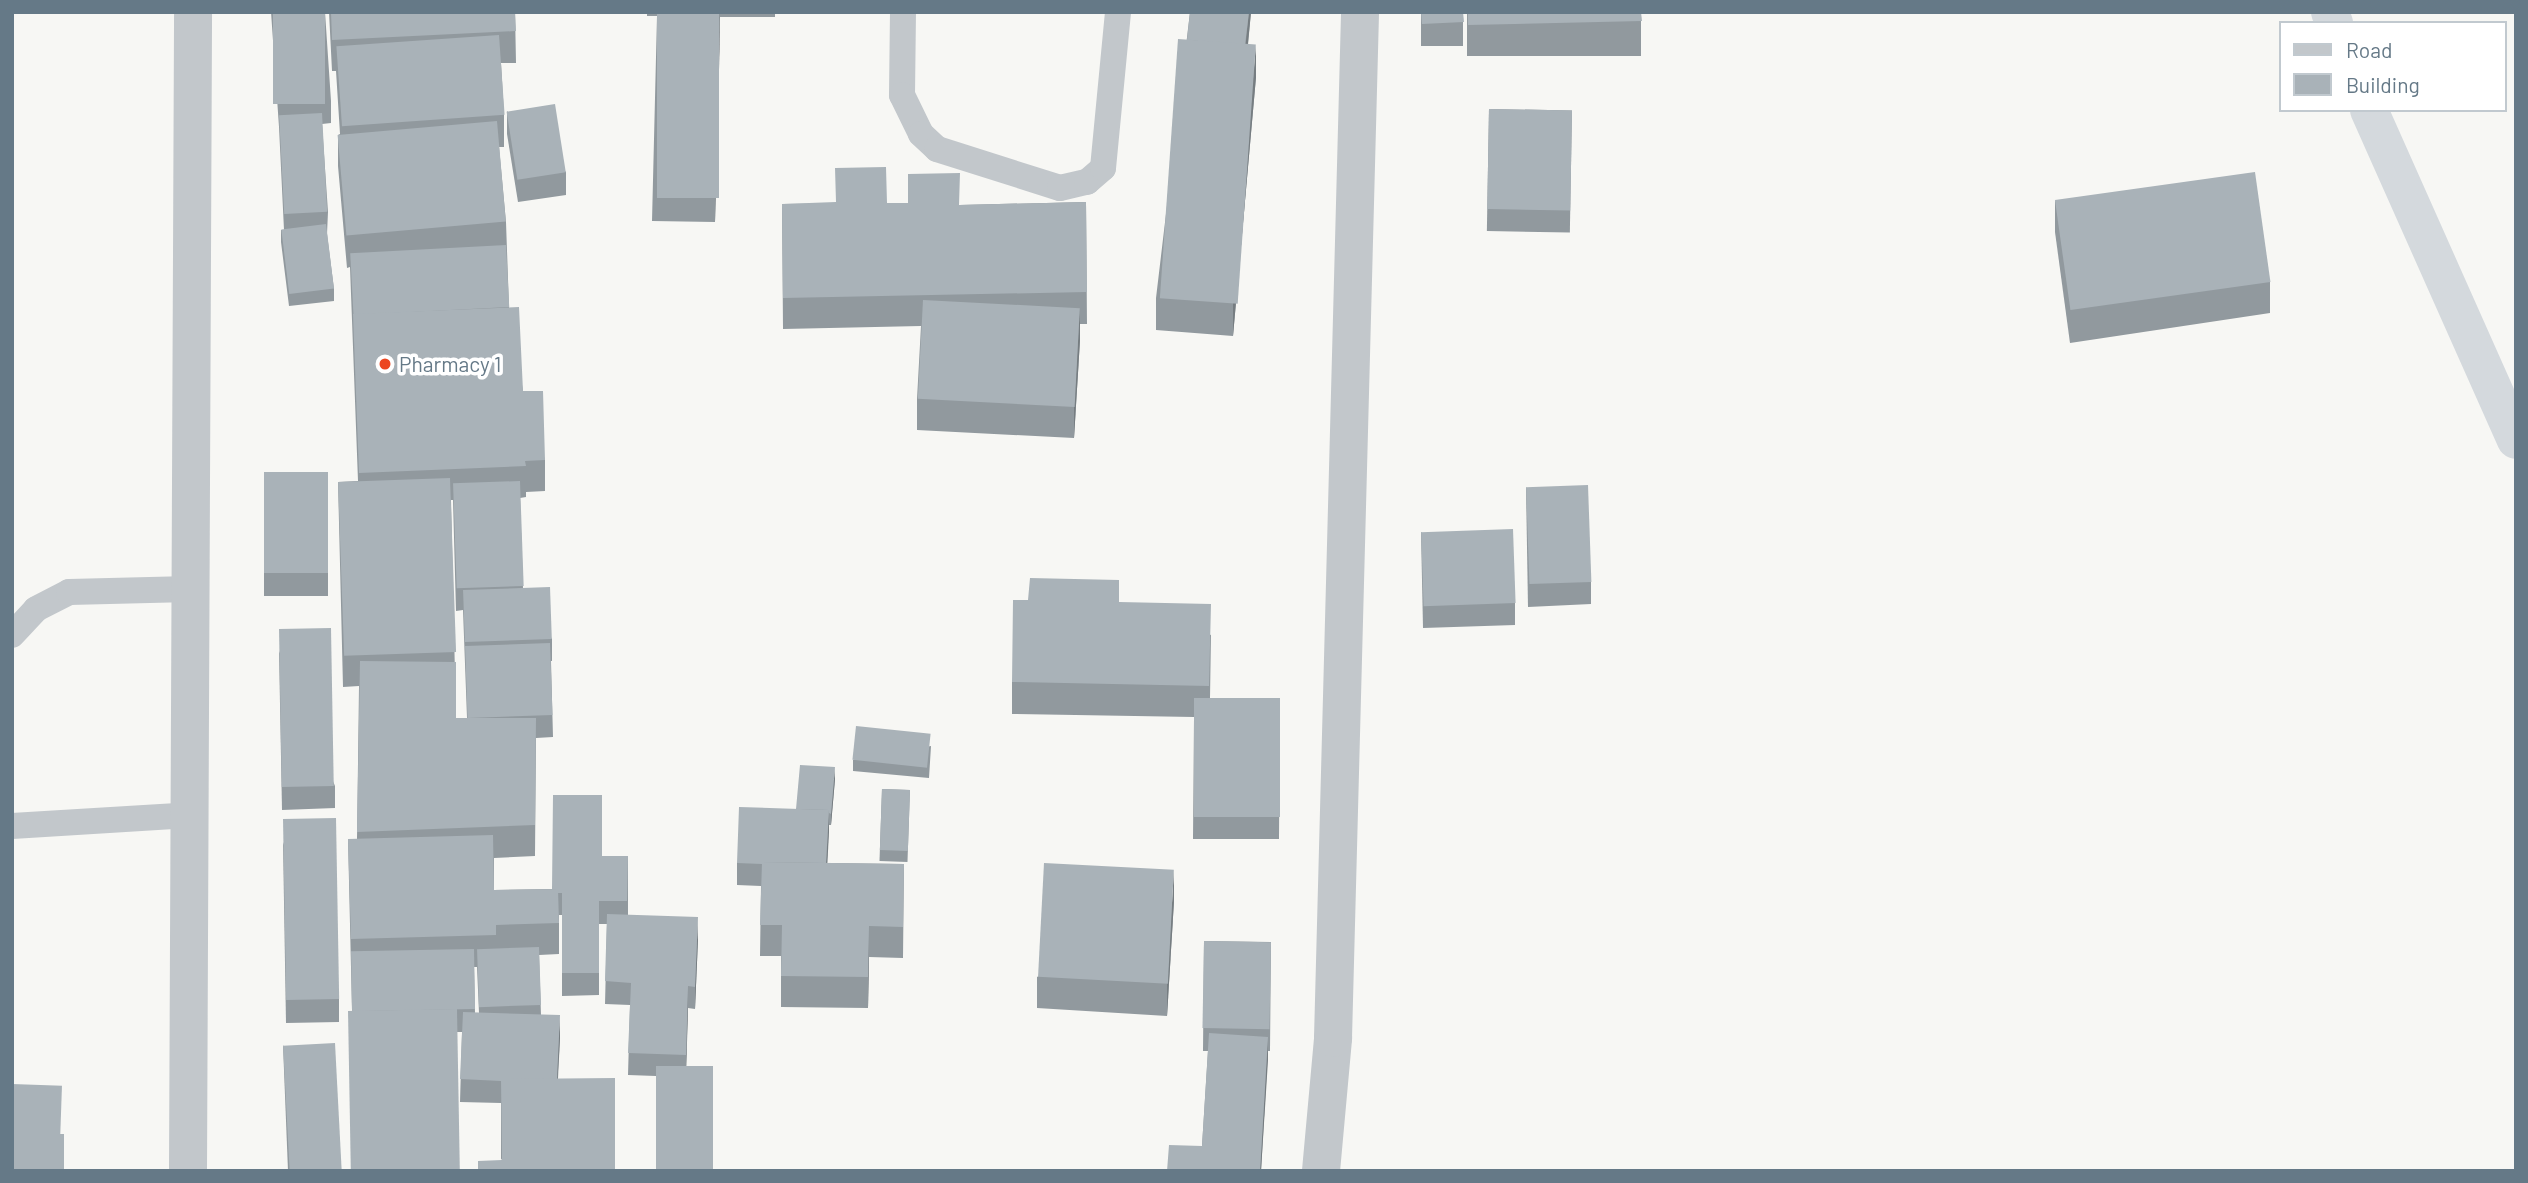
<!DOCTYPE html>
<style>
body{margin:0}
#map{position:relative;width:2528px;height:1183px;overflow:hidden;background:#f7f7f4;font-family:Barlow,sans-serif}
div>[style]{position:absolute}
.lane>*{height:26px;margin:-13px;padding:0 13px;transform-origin:13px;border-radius:13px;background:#c2c7cb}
.street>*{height:38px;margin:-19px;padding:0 19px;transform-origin:19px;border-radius:19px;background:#c2c7cb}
.highway>*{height:38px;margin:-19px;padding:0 19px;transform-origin:19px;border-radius:19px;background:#d4d9dd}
.wall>*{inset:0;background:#91999e;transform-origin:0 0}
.shaded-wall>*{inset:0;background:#767d81}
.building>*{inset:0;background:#a9b2b8;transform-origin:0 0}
.dots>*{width:19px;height:19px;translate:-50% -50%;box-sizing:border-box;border:4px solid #fff;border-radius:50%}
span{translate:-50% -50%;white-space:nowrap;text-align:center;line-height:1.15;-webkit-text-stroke:7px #fff;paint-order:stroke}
.poi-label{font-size:21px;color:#657987}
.left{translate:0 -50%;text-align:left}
.frame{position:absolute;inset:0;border:14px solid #657987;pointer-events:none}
.legend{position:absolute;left:2279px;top:21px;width:228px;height:91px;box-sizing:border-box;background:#fff;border:2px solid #c1c9cf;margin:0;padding:9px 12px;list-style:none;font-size:21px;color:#657987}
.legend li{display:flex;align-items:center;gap:14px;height:35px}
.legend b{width:35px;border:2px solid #c1c9cf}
</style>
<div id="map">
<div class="lane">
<div style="left:903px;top:12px;width:83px;rotate:90.7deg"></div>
<div style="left:902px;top:95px;width:43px;rotate:64deg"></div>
<div style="left:921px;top:134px;width:22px;rotate:43deg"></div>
<div style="left:937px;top:149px;width:129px;rotate:17.6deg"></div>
<div style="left:1060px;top:188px;width:28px;rotate:-13deg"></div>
<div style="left:1087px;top:182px;width:21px;rotate:-41deg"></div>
<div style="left:1103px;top:168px;width:157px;rotate:-84.5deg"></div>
<div style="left:12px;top:635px;width:35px;rotate:-47deg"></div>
<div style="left:36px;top:609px;width:37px;rotate:-27deg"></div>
<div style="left:69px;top:592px;width:121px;rotate:-1.4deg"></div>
<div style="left:12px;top:826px;width:178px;rotate:-3.5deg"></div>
</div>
<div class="street">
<div style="left:188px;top:1171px;width:1159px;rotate:-89.75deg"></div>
<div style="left:1321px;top:1171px;width:134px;rotate:-84.8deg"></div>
<div style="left:1333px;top:1038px;width:1026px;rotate:-88.49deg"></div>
</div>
<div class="highway">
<div style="left:2330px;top:12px;width:12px;rotate:70deg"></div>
<div style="left:2369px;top:110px;width:361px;rotate:66deg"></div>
</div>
<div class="wall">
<div style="clip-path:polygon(271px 12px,325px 12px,331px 101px,331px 123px,322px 124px,328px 212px,327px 234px,334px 289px,334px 301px,289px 306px,281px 242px,281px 230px,284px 230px,279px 127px)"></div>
<div style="clip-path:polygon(evenodd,329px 12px,515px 12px,516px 63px,501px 63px,504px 115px,504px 147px,499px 147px,506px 222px,509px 307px,523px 391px,545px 460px,545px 491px,526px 492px,526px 497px,520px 498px,523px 588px,552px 639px,552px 661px,551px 661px,553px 737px,536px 738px,535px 856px,494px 858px,494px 890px,552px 889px,602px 856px,628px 856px,628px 915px,698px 939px,695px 1009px,688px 1008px,686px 1066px,656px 1076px,628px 1075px,630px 1005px,605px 1004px,607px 924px,599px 924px,599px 995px,562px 996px,562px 915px,559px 915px,559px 954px,539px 955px,541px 1015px,560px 1038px,558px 1079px,501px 1160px,501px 1103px,460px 1102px,462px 1032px,457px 1032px,352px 1011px,348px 839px,357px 839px,359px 686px,343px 687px,338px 482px,358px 481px,350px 267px,347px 268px,338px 166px,338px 135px,340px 134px,336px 71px,332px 71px,329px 12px,451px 500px,453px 500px,456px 611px,463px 610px,467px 718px,456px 718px,451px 500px,329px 12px,474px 967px,477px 967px,479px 1013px,475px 1013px,474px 967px)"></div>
<div style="clip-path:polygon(647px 12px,775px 12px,775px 17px,720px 17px,715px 222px,652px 221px,657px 16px,647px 16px)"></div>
<div style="clip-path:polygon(1190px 12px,1251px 12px,1248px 45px,1256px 77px,1233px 336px,1156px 330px,1156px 298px)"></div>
<div style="left:1421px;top:12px;width:42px;height:34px"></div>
<div style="left:1467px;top:12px;width:174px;height:44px"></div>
<div style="left:1489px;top:109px;width:83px;height:122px;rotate:1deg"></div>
<div style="clip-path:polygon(507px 111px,566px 172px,566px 195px,518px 202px,507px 134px)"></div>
<div style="clip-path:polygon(2055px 201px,2270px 282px,2270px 313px,2070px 343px,2055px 232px)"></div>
<div style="clip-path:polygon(1086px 202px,1087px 324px,1080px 324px,1080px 340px,1074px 438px,917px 430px,917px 399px,921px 326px,783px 329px,782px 204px,887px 203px,960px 205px)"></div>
<div style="left:328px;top:472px;width:124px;height:64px;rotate:90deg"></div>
<div style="clip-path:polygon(1526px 487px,1591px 582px,1591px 604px,1528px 607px)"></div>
<div style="clip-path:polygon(1421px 532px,1515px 603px,1515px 625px,1423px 628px)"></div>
<div style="clip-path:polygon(1119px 602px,1211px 635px,1210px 698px,1280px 698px,1279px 839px,1193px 839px,1194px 717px,1012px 714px,1012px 682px)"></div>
<div style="clip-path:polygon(279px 651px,335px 786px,335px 808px,282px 810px)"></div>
<div style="clip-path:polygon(931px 746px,929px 778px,853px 771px,853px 760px)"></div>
<div style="clip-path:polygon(835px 779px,831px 825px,829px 825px,827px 863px,904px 864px,903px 958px,869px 957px,868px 1008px,781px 1007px,781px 956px,760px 956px,761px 886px,737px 885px,737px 863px,796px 809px)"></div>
<div style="left:882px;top:789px;width:28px;height:72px;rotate:2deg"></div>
<div style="clip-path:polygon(283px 842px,339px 999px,339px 1022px,286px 1023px)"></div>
<div style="clip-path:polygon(1174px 901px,1167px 1016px,1037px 1008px,1037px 977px)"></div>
<div style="clip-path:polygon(1204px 941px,1271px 942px,1270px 1051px,1268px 1051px,1261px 1171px,1167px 1171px,1202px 1146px,1208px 1051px,1203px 1051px)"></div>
<div style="clip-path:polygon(283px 1045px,341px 1171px,288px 1171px)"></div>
</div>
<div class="shaded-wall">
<div style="clip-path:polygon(720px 12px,720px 32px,715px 222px,715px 200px)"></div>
<div style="clip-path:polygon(1249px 12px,1251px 12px,1245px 72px,1245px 50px)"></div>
<div style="clip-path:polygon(1256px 45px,1256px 77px,1233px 336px,1233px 305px)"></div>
<div style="clip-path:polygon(1080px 308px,1080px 340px,1074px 438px,1074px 407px)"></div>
<div style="clip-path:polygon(835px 767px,835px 779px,831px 825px,831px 814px)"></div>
<div style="clip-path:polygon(829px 810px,829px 832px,826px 889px,826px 866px)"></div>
<div style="clip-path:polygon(1174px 870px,1174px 901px,1167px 1016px,1167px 985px)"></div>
<div style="clip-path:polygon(698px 917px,698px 939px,695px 1009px,695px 987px)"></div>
<div style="clip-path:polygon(869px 926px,869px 957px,868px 1008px,868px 977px)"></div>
<div style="clip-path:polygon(688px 986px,688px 1008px,686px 1077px,686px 1055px)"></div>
<div style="clip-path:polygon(560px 1015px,560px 1038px,556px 1105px,556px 1083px)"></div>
<div style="clip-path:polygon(1268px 1037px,1268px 1060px,1261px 1171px,1260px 1171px)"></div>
</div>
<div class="building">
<div style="left:273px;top:12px;width:52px;height:92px"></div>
<div style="clip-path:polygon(331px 12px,515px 12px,516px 31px,332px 40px)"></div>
<div style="left:657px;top:12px;width:62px;height:186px"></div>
<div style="clip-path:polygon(1190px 12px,1249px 12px,1245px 45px,1187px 40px)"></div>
<div style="clip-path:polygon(1421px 12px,1463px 12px,1464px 22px,1422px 24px)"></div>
<div style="clip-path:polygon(1468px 12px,1641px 12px,1642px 21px,1468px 25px)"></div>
<div style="left:499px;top:35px;width:80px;height:163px;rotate:86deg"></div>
<div style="left:1178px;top:39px;width:78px;height:260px;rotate:4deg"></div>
<div style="left:555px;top:104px;width:69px;height:49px;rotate:81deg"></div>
<div style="left:1489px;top:109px;width:83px;height:100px;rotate:1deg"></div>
<div style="left:322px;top:113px;width:99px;height:43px;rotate:87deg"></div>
<div style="left:497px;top:121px;width:101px;height:160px;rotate:85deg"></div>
<div style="clip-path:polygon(886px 167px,887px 203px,908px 203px,908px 174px,960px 173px,959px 205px,1086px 202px,1087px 292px,783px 298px,782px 204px,836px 202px,835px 168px)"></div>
<div style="left:2255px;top:172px;width:111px;height:202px;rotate:82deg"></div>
<div style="left:326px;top:224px;width:65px;height:45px;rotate:83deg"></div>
<div style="left:506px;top:245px;width:62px;height:156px;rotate:87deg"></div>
<div style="left:923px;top:300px;width:157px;height:99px;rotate:3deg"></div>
<div style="clip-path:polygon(519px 307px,523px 391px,543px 391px,545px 460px,525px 461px,526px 466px,359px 473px,353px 314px)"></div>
<div style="left:328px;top:472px;width:101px;height:64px;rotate:90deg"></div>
<div style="left:450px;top:478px;width:174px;height:112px;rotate:88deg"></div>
<div style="left:520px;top:481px;width:105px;height:67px;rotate:88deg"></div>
<div style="left:1588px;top:485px;width:97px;height:62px;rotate:88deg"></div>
<div style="left:1513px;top:529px;width:74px;height:92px;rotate:88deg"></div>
<div style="clip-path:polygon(1030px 578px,1119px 580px,1119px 602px,1211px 604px,1209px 686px,1012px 682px,1013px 600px,1028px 600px)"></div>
<div style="left:550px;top:587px;width:52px;height:87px;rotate:88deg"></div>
<div style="left:331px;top:628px;width:158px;height:52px;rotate:89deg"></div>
<div style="left:550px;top:643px;width:72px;height:85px;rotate:88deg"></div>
<div style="clip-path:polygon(360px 661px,456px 662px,456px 718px,536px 718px,535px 825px,357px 832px)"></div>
<div style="left:1194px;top:698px;width:86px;height:119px"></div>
<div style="left:856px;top:726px;width:75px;height:34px;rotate:6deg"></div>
<div style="clip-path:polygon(800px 765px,835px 767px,831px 814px,829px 813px,829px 810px,796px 809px)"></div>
<div style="left:882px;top:789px;width:28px;height:61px;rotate:2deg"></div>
<div style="clip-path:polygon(553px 795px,602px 795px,602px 856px,628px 856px,627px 901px,599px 901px,599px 973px,562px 973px,562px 893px,558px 893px,558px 889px,552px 889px)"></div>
<div style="clip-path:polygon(739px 807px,829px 810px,826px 863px,762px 862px,762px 864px,737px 863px)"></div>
<div style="left:336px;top:818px;width:181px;height:53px;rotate:89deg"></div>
<div style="clip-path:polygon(493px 835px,494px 890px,558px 889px,559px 923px,496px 925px,496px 935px,351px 939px,348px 839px)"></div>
<div style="clip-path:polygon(762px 862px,904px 864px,903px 927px,869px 926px,868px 977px,781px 976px,782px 925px,760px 925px)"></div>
<div style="left:1044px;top:863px;width:130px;height:114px;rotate:3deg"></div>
<div style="clip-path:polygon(607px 914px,698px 917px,695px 987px,688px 986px,686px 1055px,628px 1053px,631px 983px,605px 981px)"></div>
<div style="left:1204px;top:941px;width:67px;height:87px;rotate:1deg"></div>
<div style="left:539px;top:947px;width:58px;height:62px;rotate:88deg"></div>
<div style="left:474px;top:949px;width:60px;height:123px;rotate:89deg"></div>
<div style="left:457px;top:1009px;width:162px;height:109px;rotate:89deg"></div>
<div style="clip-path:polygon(463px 1012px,560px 1015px,557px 1079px,501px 1079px,501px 1081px,460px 1079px)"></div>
<div style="clip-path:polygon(1209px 1033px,1268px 1037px,1260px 1171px,1167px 1171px,1169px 1145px,1202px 1146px)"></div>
<div style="left:335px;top:1043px;width:128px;height:52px;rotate:87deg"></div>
<div style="left:656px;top:1066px;width:57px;height:105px"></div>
<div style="clip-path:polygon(615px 1078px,615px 1171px,478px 1171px,478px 1161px,502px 1160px,501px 1079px)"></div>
<div style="left:12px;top:1084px;width:50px;height:51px;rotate:2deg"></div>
<div style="left:64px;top:1134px;width:37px;height:52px;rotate:90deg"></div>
</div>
<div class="dots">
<div style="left:385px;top:364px;background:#ec4620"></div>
</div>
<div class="poi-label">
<span class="left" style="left:399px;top:364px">Pharmacy 1</span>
</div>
<div class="frame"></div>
<ul class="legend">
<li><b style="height:9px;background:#c2c7cb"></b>Road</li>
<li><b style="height:19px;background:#a9b2b8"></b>Building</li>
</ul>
</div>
